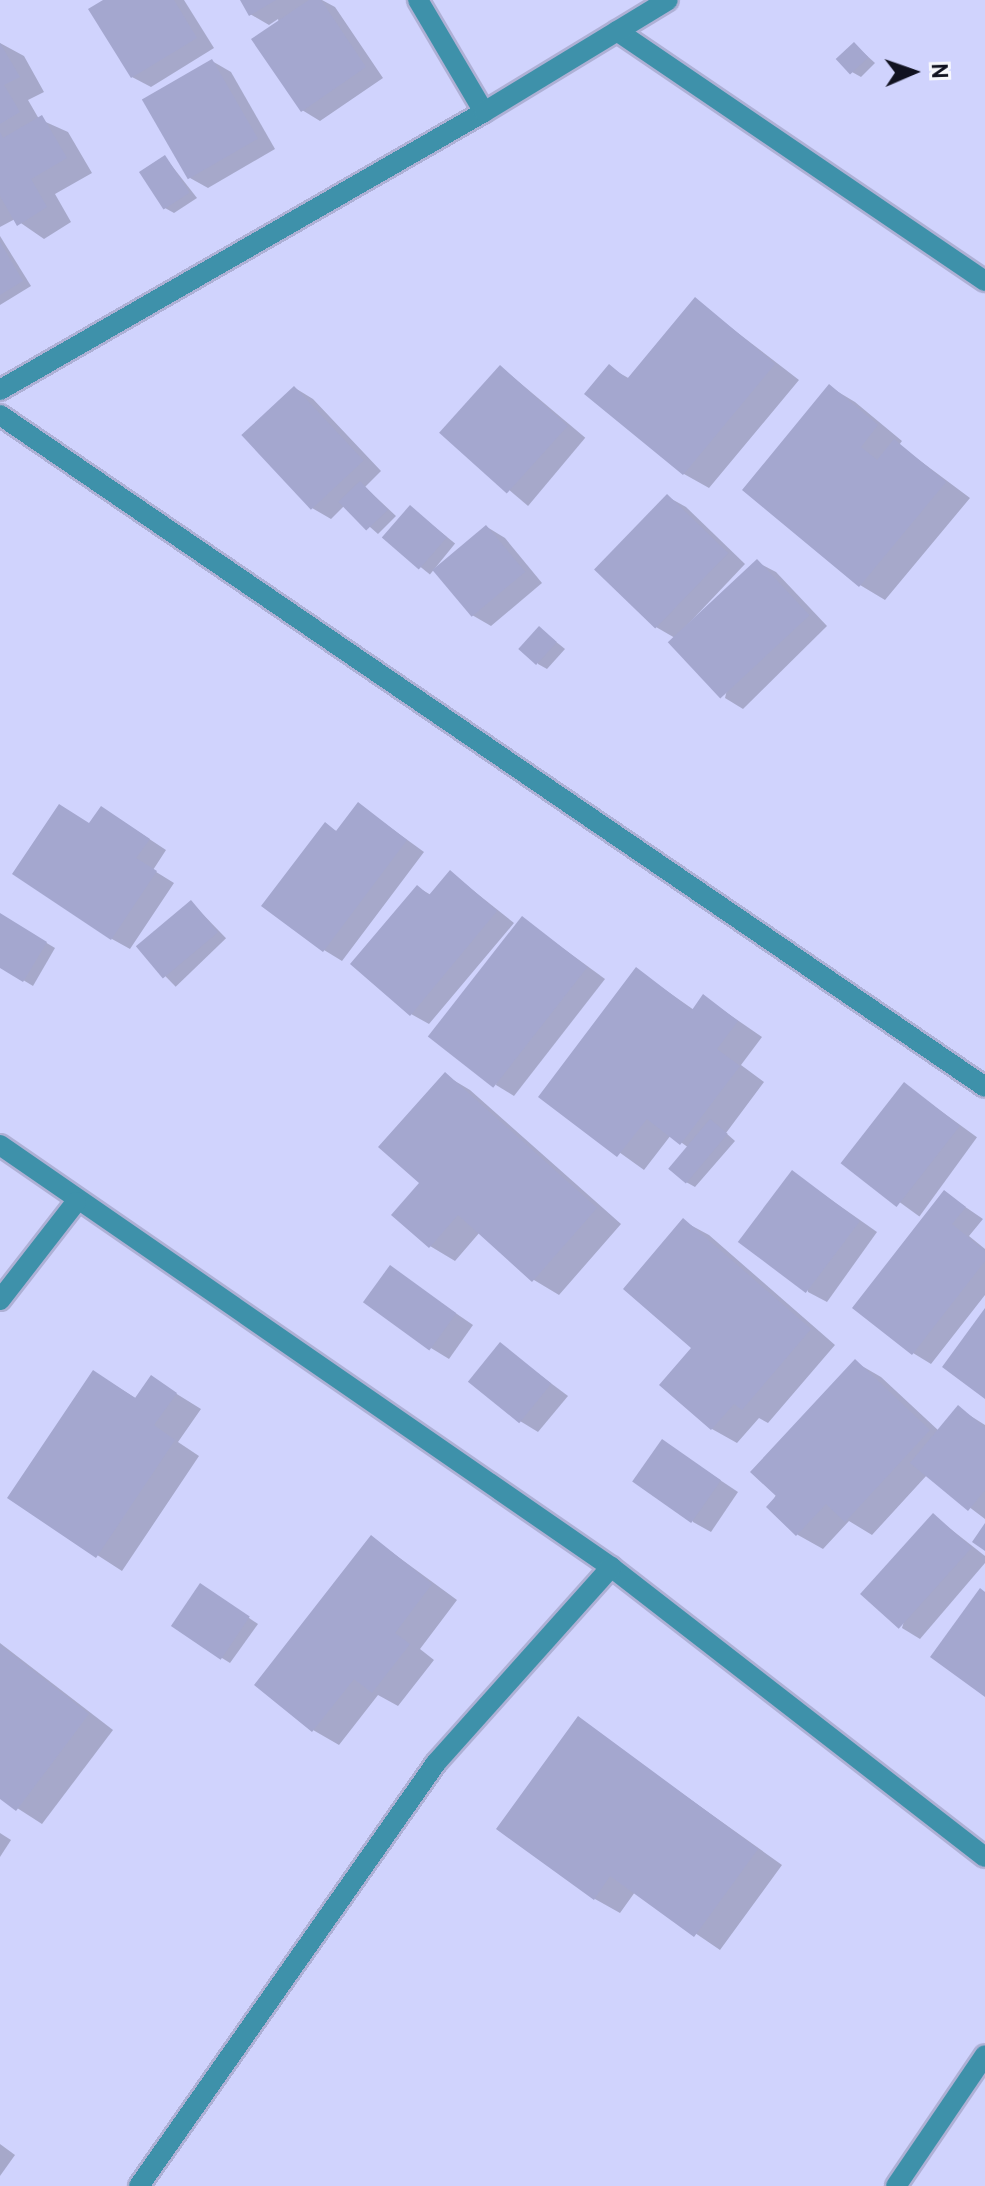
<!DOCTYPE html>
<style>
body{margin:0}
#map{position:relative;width:985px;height:2186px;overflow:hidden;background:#d0d3fd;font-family:Overpass,sans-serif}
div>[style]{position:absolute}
.shadow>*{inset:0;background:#0003;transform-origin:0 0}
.building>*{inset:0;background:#a4a7cf;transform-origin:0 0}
.roads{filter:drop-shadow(2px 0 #aeb0d5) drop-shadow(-2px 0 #aeb0d5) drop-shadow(0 2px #aeb0d5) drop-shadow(0 -2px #aeb0d5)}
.minor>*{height:20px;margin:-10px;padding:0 10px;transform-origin:10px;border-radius:10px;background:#3e91aa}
span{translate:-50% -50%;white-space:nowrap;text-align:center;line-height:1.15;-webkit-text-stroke:6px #f7f7fc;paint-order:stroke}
.north{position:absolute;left:873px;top:32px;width:80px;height:80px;-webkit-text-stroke:6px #f7f7fc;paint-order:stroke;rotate:88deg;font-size:22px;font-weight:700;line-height:32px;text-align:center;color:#111220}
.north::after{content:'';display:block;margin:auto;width:28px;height:36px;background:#111220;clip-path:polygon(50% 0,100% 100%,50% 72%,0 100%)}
</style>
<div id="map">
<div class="shadow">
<div style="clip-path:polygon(107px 0,184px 0,214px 48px,151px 87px,132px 77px)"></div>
<div style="clip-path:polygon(242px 0,322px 0,335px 7px,383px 78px,320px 121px,302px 110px,278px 19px,269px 25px,250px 14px)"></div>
<div style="clip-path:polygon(0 43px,24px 56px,44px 92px,28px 100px,39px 119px,68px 132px,92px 173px,55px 194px,71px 222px,44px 239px,15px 219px,0 227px)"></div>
<div style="clip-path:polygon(854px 44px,875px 63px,861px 77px,852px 72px)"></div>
<div style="clip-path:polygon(212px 61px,231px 72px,275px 149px,208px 188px,190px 178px)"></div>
<div style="clip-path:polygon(165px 157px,197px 198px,174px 213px,165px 208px)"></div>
<div style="clip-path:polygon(0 236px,31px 286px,0 305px)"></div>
<div style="clip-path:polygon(695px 300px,799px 380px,709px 488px,684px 474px,609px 367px,630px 379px)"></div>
<div style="left:501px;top:367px;width:110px;height:89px;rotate:40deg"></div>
<div style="clip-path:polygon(830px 387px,855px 402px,902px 441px,899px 445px,970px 498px,885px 600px,860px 585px)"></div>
<div style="clip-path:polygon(295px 388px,313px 399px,381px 471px,365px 487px,396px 516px,378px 534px,345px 505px,331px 519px,312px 508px)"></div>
<div style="clip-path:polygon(668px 497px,686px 507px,745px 564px,675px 638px,656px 627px)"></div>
<div style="left:410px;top:507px;width:58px;height:40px;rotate:39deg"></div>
<div style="clip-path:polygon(487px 527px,505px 538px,542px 583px,491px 626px,472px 615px)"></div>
<div style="clip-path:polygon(757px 562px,776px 572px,827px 626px,743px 709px,725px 698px)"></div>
<div style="clip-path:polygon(539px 628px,565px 649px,547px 669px,538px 664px)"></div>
<div style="clip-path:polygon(358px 804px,424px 852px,342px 961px,324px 950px,325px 825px,338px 832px)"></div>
<div style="clip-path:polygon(119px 819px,166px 850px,153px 870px,174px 883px,130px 949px,112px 939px,90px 825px)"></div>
<div style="clip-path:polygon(450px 872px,514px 923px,429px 1024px,411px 1014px,417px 887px,431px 895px)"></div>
<div style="left:192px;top:903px;width:49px;height:70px;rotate:46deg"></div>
<div style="clip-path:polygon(0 915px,55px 948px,33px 986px,0 966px)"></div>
<div style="clip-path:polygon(523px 919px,605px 979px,514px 1096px,496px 1085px)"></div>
<div style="clip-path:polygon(637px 970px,694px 1010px,704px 997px,762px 1037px,741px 1065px,764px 1082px,726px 1133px,735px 1141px,695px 1187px,686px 1182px,689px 1148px,671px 1135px,644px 1170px,541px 1096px)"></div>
<div style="clip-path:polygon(445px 1075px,470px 1090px,621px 1224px,559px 1295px,534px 1280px,480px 1232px,455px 1261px,430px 1246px,421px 1183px)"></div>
<div style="left:905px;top:1085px;width:89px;height:98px;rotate:36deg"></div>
<div style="clip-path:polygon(793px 1173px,877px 1232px,827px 1302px,808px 1292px)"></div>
<div style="clip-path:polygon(945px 1193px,983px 1219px,969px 1236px,985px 1249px,985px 1295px,931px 1364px,913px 1353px)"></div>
<div style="clip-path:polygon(683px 1221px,709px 1235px,835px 1345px,768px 1423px,759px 1418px,737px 1443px,712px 1429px,694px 1348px)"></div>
<div style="clip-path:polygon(390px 1268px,473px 1325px,449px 1359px,431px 1348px)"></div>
<div style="clip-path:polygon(500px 1345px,568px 1396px,538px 1432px,520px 1421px)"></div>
<div style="clip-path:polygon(855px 1362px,881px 1377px,939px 1431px,958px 1408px,985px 1425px,985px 1519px,927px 1475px,872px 1535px,849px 1521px,823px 1549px,798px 1535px,769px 1507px)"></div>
<div style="clip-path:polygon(94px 1372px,137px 1399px,151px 1378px,201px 1409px,178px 1442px,199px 1456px,122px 1571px,9px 1498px)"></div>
<div style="clip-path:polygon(663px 1442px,738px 1492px,711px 1532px,693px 1522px)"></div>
<div style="clip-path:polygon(934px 1516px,985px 1556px,985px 1563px,920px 1639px,902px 1628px)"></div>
<div style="clip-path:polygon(371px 1537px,457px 1600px,420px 1649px,434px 1660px,398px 1706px,378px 1695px,339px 1745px,313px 1730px)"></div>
<div style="clip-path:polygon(210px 1591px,258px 1624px,230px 1663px,222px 1658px)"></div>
<div style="clip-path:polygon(0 1643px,113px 1730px,42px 1824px,0 1797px)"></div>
<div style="clip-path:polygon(578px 1719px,782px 1865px,720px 1950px,635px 1892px,620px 1913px,595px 1899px)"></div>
<div style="clip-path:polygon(0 1833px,11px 1840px,0 1857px)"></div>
<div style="clip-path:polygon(0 2144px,15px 2155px,0 2176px)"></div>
</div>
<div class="building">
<div style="clip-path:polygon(103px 0,174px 0,197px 38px,131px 78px,88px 9px)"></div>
<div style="clip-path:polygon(240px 0,276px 0,249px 16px)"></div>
<div style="clip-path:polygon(309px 0,321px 0,366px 67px,301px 112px,251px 39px)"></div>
<div style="left:854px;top:42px;width:21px;height:25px;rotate:47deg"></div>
<div style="clip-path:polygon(0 43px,20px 77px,4px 85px,20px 112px,0 124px)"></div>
<div style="left:212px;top:59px;width:92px;height:81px;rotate:60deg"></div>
<div style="clip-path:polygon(42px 115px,67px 158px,31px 179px,47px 207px,17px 226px,0 196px,0 132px,3px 138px)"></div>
<div style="left:165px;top:155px;width:45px;height:31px;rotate:57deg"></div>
<div style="clip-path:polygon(0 242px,23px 281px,0 295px)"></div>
<div style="clip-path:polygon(695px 297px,775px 364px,683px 475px,584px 394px,609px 364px,627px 379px)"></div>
<div style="left:500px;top:365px;width:91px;height:91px;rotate:42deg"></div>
<div style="clip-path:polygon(829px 384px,878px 425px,861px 447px,877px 460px,894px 439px,946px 482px,859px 587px,742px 490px)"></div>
<div style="left:294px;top:386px;width:102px;height:72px;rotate:47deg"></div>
<div style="left:360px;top:481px;width:40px;height:30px;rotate:46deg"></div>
<div style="left:667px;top:494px;width:85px;height:105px;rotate:44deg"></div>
<div style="left:410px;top:505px;width:49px;height:43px;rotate:41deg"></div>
<div style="left:486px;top:525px;width:61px;height:70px;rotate:50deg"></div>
<div style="left:757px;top:559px;width:77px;height:122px;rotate:47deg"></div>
<div style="left:539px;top:626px;width:24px;height:31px;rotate:42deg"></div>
<div style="clip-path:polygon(358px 802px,407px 840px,323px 952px,261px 906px,325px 822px,336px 831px)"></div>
<div style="clip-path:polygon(59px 804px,89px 823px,101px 806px,150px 839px,136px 858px,157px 871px,111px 940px,12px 874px)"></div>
<div style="clip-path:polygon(450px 870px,497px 911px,410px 1016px,350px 964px,417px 885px,429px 895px)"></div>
<div style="left:191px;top:900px;width:42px;height:72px;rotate:50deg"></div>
<div style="clip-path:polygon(0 913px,47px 942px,23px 982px,0 968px)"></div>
<div style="left:522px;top:916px;width:83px;height:153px;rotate:38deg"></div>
<div style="clip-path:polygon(636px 967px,692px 1010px,703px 994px,738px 1021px,717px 1049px,740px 1066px,680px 1145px,647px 1119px,617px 1157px,538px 1097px)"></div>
<div style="clip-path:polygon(445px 1072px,597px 1208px,532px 1282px,458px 1215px,429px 1248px,391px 1215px,419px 1183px,378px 1147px)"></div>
<div style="left:904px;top:1082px;width:71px;height:103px;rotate:38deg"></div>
<div style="left:710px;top:1119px;width:23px;height:65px;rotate:40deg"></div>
<div style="left:792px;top:1170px;width:85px;height:90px;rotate:37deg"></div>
<div style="clip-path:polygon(944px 1190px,966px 1207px,952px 1224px,985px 1251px,985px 1261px,912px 1355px,852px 1308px)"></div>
<div style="clip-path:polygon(683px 1218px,811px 1329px,742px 1410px,734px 1404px,711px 1430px,659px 1385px,691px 1348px,623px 1289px)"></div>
<div style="left:390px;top:1265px;width:82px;height:46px;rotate:36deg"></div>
<div style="clip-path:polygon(985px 1308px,985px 1399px,942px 1367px)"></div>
<div style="left:500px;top:1342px;width:66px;height:51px;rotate:39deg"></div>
<div style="clip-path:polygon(855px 1359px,930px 1430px,845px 1522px,826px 1504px,796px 1536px,766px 1507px,776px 1496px,750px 1472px)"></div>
<div style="clip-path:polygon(93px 1370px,135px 1398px,151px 1375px,177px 1393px,154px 1425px,175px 1440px,96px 1558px,7px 1498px)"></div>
<div style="clip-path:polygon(958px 1405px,985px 1428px,985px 1490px,968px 1511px,910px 1463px)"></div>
<div style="left:662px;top:1439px;width:72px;height:52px;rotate:35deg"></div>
<div style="left:933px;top:1513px;width:52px;height:109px;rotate:42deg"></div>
<div style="clip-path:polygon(985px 1523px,985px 1551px,972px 1542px)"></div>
<div style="clip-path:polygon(371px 1535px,432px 1584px,395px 1633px,410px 1644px,372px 1693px,354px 1679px,312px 1732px,254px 1685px)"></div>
<div style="left:200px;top:1583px;width:60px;height:52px;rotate:34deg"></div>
<div style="clip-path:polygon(980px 1588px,985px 1592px,985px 1697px,930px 1657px)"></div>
<div style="clip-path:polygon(0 1645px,89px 1714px,16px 1811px,0 1799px)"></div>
<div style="clip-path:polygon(578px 1716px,758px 1849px,694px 1937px,610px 1876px,594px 1900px,496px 1829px)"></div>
</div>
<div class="roads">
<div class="minor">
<div style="left:418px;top:0;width:130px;rotate:59.5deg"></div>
<div style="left:617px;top:31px;width:445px;rotate:34.2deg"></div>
<div style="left:0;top:390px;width:558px;rotate:-29.87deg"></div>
<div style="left:484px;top:112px;width:215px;rotate:-31.3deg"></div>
<div style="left:0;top:415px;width:1192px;rotate:34.3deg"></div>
<div style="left:0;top:1145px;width:743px;rotate:34.63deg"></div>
<div style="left:611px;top:1567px;width:473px;rotate:37.8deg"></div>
<div style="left:0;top:1300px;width:124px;rotate:-52.2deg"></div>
<div style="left:139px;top:2186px;width:517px;rotate:-54.93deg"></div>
<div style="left:436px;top:1763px;width:263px;rotate:-48.2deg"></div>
<div style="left:896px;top:2186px;width:158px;rotate:-55.8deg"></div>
</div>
</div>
<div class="north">N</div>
</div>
